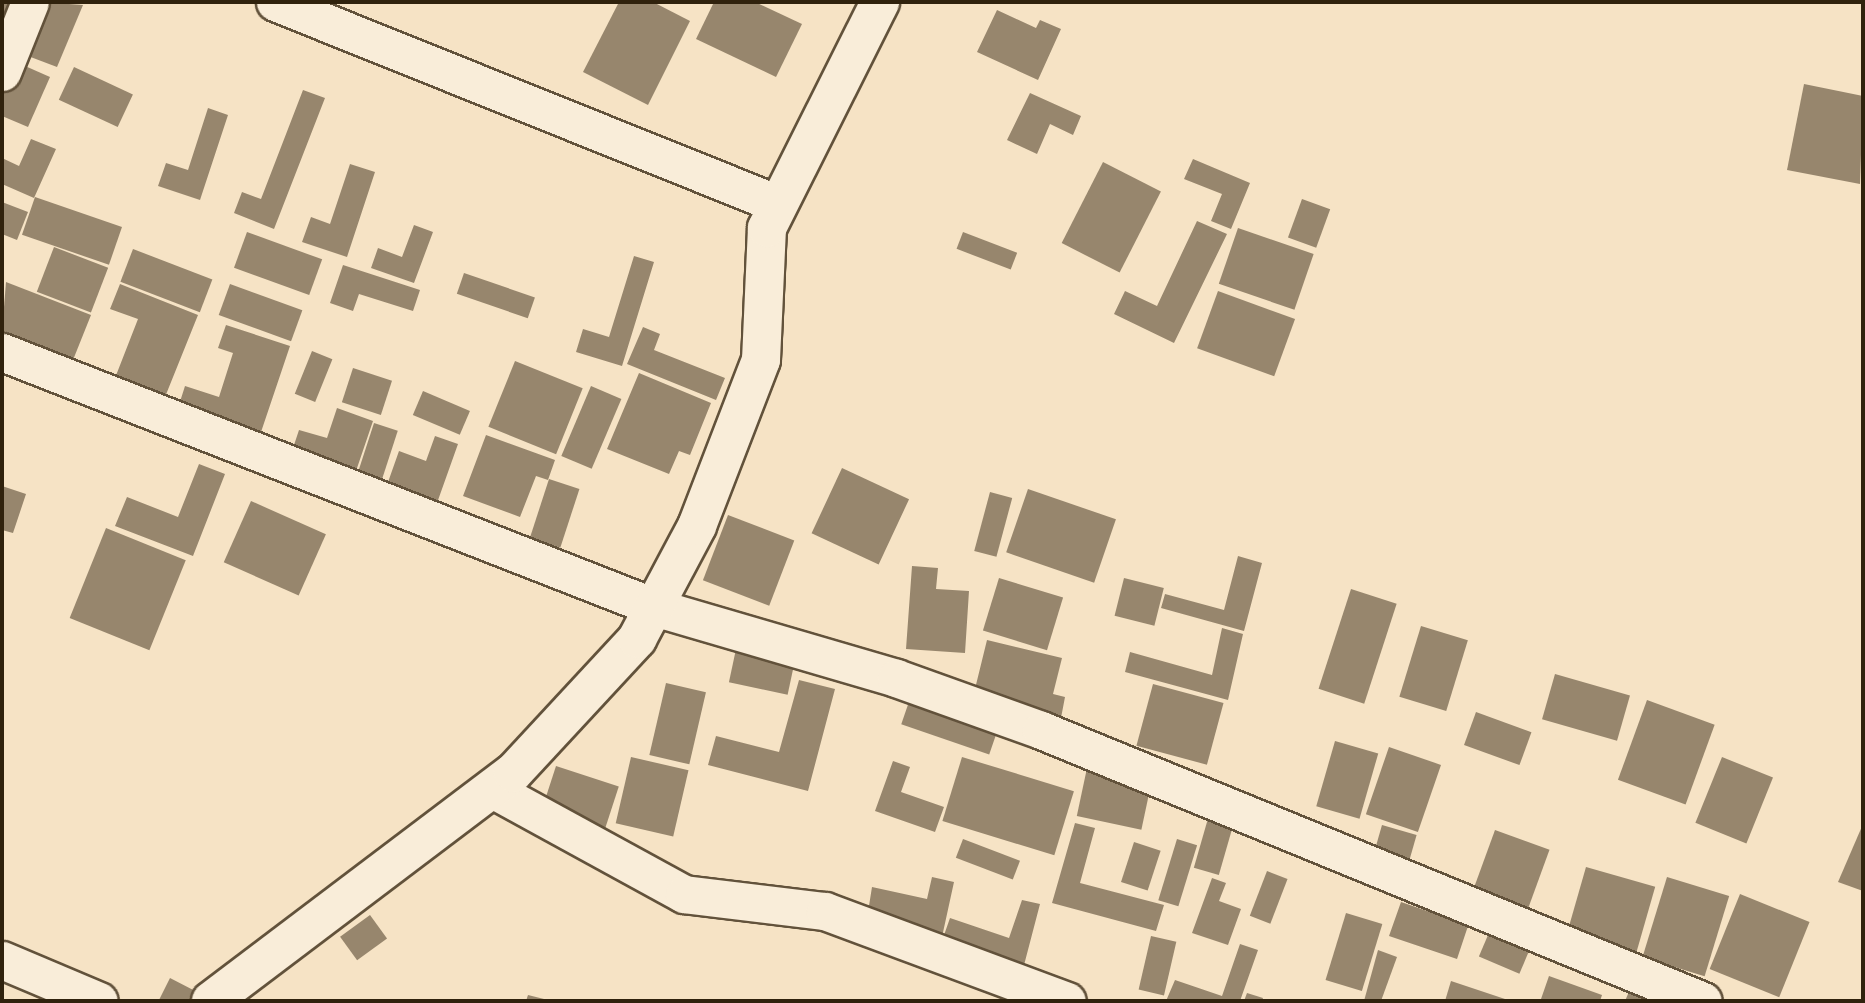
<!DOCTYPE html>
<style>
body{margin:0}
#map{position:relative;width:1865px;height:1003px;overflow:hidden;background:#f6e3c5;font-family:"Gentium Book Plus",serif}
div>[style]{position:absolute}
.building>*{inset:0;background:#97866d;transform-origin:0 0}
.roads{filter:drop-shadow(2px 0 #62523b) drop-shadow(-2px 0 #62523b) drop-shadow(0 2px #62523b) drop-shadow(0 -2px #62523b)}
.minor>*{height:37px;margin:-18.5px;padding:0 18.5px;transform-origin:18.5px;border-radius:18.5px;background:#f9edd9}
.tertiary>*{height:38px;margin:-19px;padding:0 19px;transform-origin:19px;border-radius:19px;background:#f9edd9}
span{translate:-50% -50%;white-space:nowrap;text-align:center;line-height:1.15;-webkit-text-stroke:7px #f9edd9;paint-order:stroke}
.frame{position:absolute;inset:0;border:4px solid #30220d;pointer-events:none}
</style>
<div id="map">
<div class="building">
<div style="clip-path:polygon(2px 2px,18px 2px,2px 34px)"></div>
<div style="clip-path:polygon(41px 2px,83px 5px,57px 67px,20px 53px)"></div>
<div style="clip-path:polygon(619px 2px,653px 2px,690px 21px,648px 105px,583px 72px)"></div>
<div style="clip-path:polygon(714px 2px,755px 2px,802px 24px,776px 77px,696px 39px)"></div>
<div style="clip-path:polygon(997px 10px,1036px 28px,1040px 20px,1061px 29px,1038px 80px,977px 52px)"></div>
<div style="clip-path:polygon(16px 62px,50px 77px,28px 127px,2px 116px,2px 95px)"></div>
<div style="left:74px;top:67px;width:65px;height:36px;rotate:25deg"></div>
<div style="clip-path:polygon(1804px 84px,1863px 96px,1860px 184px,1787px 170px)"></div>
<div style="clip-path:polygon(303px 90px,325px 98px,274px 229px,234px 213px,242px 192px,261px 199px)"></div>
<div style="clip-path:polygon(1030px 93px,1081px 116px,1073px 135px,1050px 124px,1037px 154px,1007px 140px)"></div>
<div style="clip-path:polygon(208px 108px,228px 115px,200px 200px,158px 186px,166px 163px,188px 170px)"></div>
<div style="clip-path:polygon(31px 139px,56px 149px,34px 198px,2px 184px,2px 158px,19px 166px)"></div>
<div style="clip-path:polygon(1193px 159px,1250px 183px,1231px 229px,1211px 221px,1222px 194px,1184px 179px)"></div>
<div style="left:1103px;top:162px;width:65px;height:91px;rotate:27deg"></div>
<div style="clip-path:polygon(350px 164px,375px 172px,347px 257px,302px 242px,311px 217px,330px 224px)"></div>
<div style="left:35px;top:197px;width:92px;height:40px;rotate:19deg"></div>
<div style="left:1302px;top:199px;width:30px;height:41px;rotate:20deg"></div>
<div style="clip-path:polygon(2px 202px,28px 212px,17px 240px,2px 234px)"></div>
<div style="clip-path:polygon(1197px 221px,1227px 234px,1174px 343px,1114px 314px,1125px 291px,1157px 306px)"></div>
<div style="clip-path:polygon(414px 225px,433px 232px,414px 283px,371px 268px,378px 248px,402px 257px)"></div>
<div style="left:1238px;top:228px;width:80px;height:59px;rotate:19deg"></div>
<div style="left:247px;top:232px;width:80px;height:38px;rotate:20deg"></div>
<div style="left:963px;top:232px;width:58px;height:18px;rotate:21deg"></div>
<div style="left:54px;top:247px;width:58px;height:48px;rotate:21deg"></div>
<div style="left:133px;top:249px;width:85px;height:35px;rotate:21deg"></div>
<div style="clip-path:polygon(634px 256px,654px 262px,622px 366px,576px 352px,583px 329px,609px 337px)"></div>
<div style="clip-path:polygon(343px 265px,420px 290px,413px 311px,359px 294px,353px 311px,330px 303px)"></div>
<div style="left:464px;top:273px;width:75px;height:22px;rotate:19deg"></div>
<div style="clip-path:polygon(6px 282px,91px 315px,73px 360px,2px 332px)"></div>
<div style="clip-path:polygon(120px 284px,198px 315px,165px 397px,115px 378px,138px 319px,110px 309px)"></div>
<div style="left:230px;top:284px;width:77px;height:33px;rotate:20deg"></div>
<div style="left:1218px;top:291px;width:82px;height:61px;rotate:20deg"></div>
<div style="clip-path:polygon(226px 325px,290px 346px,260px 435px,178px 408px,185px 386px,219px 397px,233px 353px,218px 348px)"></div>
<div style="clip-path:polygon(643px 327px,660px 334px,654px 350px,725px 378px,716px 400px,627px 364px)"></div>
<div style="left:312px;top:351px;width:22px;height:46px;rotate:22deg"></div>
<div style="left:515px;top:361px;width:73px;height:71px;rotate:22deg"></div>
<div style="left:353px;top:368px;width:41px;height:36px;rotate:18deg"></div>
<div style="clip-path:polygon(639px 373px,711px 403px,690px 455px,679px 451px,669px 474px,607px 449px)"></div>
<div style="left:591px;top:386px;width:33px;height:76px;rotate:23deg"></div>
<div style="left:423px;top:391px;width:51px;height:26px;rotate:23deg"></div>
<div style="clip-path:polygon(337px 408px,373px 421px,355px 474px,293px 448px,299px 430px,327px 438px)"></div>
<div style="left:374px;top:423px;width:25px;height:57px;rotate:18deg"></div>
<div style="clip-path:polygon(486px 435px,555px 460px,548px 480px,536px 476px,520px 517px,463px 496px)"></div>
<div style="clip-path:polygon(435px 436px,458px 444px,437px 503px,387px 485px,399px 451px,426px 461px)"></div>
<div style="clip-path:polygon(199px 464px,225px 474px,193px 556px,115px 526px,127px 497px,178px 517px)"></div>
<div style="left:842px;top:468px;width:74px;height:72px;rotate:25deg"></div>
<div style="left:549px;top:479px;width:32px;height:62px;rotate:18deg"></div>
<div style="clip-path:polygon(2px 486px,26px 494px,13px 533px,2px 530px)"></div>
<div style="left:1028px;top:489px;width:93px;height:67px;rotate:19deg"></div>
<div style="left:990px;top:492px;width:23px;height:61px;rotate:15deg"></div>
<div style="left:251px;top:501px;width:82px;height:67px;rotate:24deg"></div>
<div style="left:728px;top:515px;width:71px;height:70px;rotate:21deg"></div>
<div style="left:106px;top:528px;width:86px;height:97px;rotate:22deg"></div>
<div style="clip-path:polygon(1238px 556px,1262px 563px,1244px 631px,1161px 608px,1165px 594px,1224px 610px)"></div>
<div style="clip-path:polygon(912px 566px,938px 568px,936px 589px,969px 591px,965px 653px,906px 649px)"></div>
<div style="left:999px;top:578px;width:67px;height:55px;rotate:17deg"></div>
<div style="left:1124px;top:578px;width:41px;height:39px;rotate:14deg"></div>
<div style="left:1351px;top:589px;width:48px;height:105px;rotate:18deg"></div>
<div style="left:1421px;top:626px;width:49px;height:74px;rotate:17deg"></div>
<div style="clip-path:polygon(1222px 628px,1243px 634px,1228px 700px,1125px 672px,1130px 652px,1212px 675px)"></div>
<div style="clip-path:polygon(987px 640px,1062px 658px,1053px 694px,1065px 697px,1061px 718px,973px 697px)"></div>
<div style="left:736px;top:649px;width:60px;height:34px;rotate:12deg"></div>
<div style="left:1555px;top:674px;width:78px;height:47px;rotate:16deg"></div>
<div style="clip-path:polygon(799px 680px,835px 689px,808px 791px,708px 765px,716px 736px,779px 752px)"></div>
<div style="left:666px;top:683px;width:41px;height:74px;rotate:13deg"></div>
<div style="left:1153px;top:684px;width:73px;height:64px;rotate:15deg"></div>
<div style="left:912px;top:693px;width:93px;height:33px;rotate:19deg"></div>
<div style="left:1647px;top:700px;width:72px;height:85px;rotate:20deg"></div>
<div style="left:1476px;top:712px;width:59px;height:35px;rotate:20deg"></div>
<div style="left:1335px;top:741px;width:45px;height:68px;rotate:16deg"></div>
<div style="left:1389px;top:747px;width:55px;height:71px;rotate:19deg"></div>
<div style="left:631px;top:757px;width:59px;height:68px;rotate:13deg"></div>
<div style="left:962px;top:757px;width:117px;height:67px;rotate:17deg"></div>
<div style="left:1722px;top:757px;width:55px;height:71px;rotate:22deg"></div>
<div style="clip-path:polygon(893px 761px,910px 767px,901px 792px,944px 807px,935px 832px,875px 811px)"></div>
<div style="left:556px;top:766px;width:66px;height:46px;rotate:18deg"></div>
<div style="left:1087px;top:768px;width:66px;height:49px;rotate:12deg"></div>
<div style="left:1209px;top:815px;width:26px;height:55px;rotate:16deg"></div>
<div style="clip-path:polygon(1075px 823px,1095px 828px,1080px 883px,1164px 905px,1156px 931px,1052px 903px)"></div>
<div style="clip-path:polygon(1863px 824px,1863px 891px,1838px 882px)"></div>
<div style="left:1382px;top:825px;width:36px;height:32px;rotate:16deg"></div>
<div style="left:1495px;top:830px;width:58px;height:70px;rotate:20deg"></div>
<div style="left:963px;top:839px;width:61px;height:20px;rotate:21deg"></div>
<div style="left:1177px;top:839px;width:21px;height:64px;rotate:17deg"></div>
<div style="left:1134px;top:842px;width:28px;height:42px;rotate:18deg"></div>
<div style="left:1586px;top:867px;width:72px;height:72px;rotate:16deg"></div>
<div style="left:1267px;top:871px;width:22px;height:48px;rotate:21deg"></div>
<div style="clip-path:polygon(932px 877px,954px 882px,942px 937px,868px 912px,872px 887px,927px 899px)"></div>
<div style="left:1667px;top:877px;width:65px;height:84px;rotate:17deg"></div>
<div style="clip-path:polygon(1212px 878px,1226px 883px,1219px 901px,1241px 909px,1228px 945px,1192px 933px)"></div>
<div style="left:1740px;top:894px;width:75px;height:81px;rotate:22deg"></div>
<div style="clip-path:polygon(1022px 900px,1040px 904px,1023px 969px,943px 938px,950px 918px,1009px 938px)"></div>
<div style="clip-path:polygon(1401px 902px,1439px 915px,1442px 904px,1472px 914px,1457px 959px,1389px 936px)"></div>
<div style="left:1346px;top:913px;width:38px;height:70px;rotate:17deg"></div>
<div style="left:370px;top:915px;width:29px;height:37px;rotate:54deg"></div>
<div style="left:1491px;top:928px;width:44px;height:31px;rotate:23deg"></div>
<div style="left:1151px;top:936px;width:26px;height:55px;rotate:13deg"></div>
<div style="clip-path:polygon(1240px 944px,1258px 950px,1240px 1001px,1166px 1001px,1175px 980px,1222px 996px)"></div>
<div style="clip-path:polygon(1378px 950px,1397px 957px,1381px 1001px,1364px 1001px)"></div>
<div style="clip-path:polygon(1549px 976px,1602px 995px,1600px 1001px,1541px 999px)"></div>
<div style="clip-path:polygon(170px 978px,201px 994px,197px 1001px,159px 1000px)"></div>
<div style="clip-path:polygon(1451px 981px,1511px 1001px,1445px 1001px)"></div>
<div style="clip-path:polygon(1631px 987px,1666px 1001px,1625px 1001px)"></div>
<div style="clip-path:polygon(1247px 993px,1263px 998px,1262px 1001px,1244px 1001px)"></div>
<div style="clip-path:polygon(528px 995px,548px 1000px,548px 1001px,526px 1001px)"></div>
</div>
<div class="roads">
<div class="minor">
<div style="left:275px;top:2px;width:542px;rotate:21.88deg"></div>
<div style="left:2px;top:72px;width:75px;rotate:-68.2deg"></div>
<div style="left:2px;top:352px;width:703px;rotate:21.35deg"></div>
<div style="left:657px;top:608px;width:249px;rotate:16.3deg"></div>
<div style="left:896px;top:678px;width:154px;rotate:19.7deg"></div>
<div style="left:1041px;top:730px;width:715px;rotate:22.26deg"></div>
<div style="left:492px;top:789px;width:219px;rotate:28.7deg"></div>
<div style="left:684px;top:894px;width:142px;rotate:6.9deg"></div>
<div style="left:825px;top:911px;width:258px;rotate:20.4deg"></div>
<div style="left:2px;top:960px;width:105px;rotate:22.9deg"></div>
</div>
<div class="tertiary">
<div style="left:211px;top:1001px;width:378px;rotate:-37.1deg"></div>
<div style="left:513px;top:773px;width:183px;rotate:-47.2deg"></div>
<div style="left:637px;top:639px;width:128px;rotate:-62deg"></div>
<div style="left:697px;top:526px;width:178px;rotate:-68.9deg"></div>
<div style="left:761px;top:360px;width:132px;rotate:-87.4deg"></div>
<div style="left:767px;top:228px;width:253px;rotate:-63.4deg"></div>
</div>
</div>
<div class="frame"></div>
</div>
